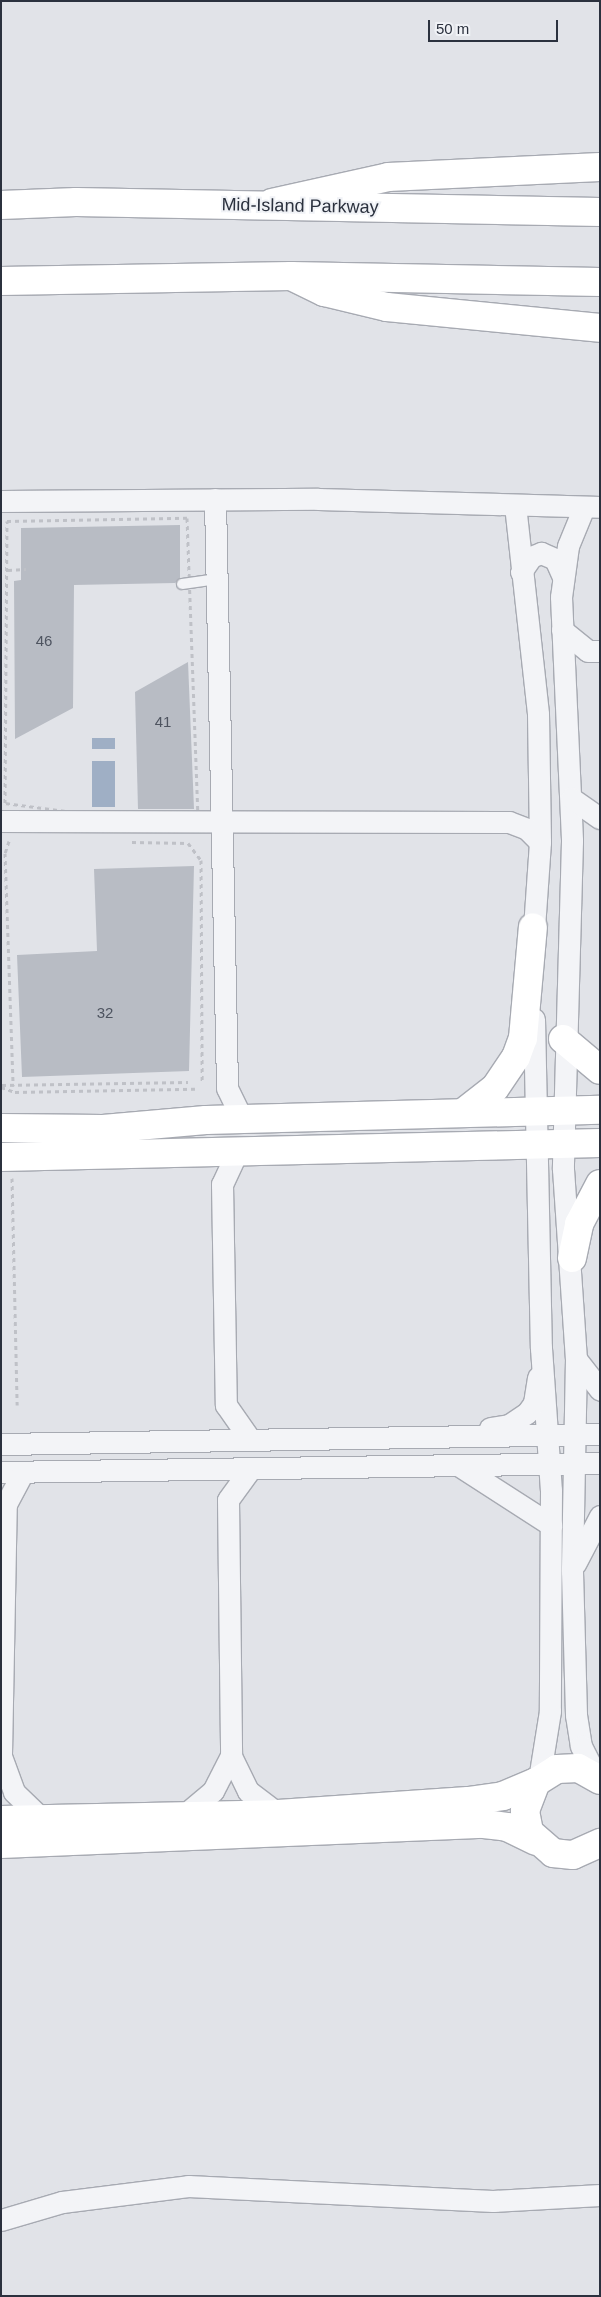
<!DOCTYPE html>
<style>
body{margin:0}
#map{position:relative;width:601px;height:2297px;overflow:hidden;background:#e1e3e8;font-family:Arial,sans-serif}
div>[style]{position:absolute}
.water>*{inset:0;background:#9fafc5;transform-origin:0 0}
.building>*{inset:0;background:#b8bcc4}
.path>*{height:3px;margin-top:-1.5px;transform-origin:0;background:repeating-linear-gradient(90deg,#bfc1c7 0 4px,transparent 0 8px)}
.roads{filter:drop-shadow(1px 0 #a7aab2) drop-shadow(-1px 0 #a7aab2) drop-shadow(0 1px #a7aab2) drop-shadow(0 -1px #a7aab2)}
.lane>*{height:10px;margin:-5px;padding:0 5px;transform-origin:5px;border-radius:5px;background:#f3f4f7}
.street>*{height:21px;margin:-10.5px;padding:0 10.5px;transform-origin:10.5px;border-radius:10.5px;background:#f3f4f7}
.secondary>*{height:28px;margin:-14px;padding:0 14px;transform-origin:14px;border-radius:14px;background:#fff}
.primary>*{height:28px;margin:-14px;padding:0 14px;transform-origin:14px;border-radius:14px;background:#fff}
.highway>*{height:28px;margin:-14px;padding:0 14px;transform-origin:14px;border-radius:14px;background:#fff}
span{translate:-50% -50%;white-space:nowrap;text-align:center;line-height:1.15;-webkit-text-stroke:4px #f0f2f6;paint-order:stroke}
.number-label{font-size:15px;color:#4e5460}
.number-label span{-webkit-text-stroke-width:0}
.street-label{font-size:18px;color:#2b313e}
.frame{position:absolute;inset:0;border:2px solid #2b313e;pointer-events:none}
.scale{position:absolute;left:428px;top:20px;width:130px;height:22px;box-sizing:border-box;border:2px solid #2b313e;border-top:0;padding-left:6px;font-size:15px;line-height:18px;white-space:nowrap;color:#2b313e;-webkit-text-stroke:4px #f0f2f6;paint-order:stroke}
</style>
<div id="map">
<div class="water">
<div style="left:92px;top:738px;width:23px;height:11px"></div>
<div style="left:92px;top:761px;width:23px;height:46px"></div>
</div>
<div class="building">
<div style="clip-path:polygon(180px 525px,180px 578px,175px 583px,74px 585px,73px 708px,15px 739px,14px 581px,21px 580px,21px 528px)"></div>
<div style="clip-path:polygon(188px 662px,194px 809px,138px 809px,135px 692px)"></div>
<div style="clip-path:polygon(194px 866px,189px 1071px,22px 1077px,17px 955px,97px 951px,94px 869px)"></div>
</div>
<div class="path">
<div style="left:187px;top:518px;width:301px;rotate:87.9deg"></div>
<div style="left:198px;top:819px;width:117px;rotate:-177.1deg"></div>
<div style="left:81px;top:813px;width:77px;rotate:-172.5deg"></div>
<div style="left:5px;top:803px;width:282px;rotate:-89.6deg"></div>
<div style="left:7px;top:521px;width:180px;rotate:-1deg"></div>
<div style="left:8px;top:570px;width:18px;rotate:-3deg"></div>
<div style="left:9px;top:841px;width:13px;rotate:108deg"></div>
<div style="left:5px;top:853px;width:233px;rotate:88deg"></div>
<div style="left:132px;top:842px;width:56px;rotate:1deg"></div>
<div style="left:188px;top:843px;width:21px;rotate:53deg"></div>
<div style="left:201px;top:860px;width:221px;rotate:89.7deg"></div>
<div style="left:2px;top:1085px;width:186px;rotate:-0.9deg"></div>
<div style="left:1px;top:1087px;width:15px;rotate:20deg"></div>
<div style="left:15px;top:1092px;width:180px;rotate:-1deg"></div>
<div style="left:12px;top:1178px;width:227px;rotate:88.7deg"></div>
</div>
<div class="roads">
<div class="lane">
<div style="left:182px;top:584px;width:34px;rotate:-8deg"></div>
</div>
<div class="street">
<div style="left:215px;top:499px;width:589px;rotate:88.83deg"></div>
<div style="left:227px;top:1088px;width:34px;rotate:64deg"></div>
<div style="left:1px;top:501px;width:317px;rotate:-0.4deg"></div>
<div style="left:318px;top:499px;width:282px;rotate:1.6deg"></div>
<div style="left:515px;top:505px;width:210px;rotate:83.7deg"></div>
<div style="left:538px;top:714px;width:128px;rotate:89.1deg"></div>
<div style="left:540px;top:842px;width:99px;rotate:94deg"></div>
<div style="left:584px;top:507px;width:42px;rotate:112.3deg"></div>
<div style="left:568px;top:546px;width:51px;rotate:97.8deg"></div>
<div style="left:561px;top:597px;width:244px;rotate:87.4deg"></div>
<div style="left:572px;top:841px;width:328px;rotate:91.6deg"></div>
<div style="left:563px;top:1169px;width:190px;rotate:86.1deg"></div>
<div style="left:576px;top:1359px;width:212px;rotate:91.1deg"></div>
<div style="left:572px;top:1571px;width:144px;rotate:88.4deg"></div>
<div style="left:576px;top:1715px;width:31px;rotate:81deg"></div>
<div style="left:581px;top:1746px;width:35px;rotate:63deg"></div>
<div style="left:521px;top:572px;width:18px;rotate:-56deg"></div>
<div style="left:531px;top:557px;width:11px;rotate:-22deg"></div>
<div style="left:541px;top:553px;width:15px;rotate:23deg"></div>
<div style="left:555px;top:559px;width:20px;rotate:66deg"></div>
<div style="left:562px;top:630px;width:33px;rotate:39deg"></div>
<div style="left:588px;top:651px;width:12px"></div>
<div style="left:571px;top:798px;width:35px;rotate:35deg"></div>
<div style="left:1px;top:821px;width:508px;rotate:0.11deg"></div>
<div style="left:509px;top:822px;width:19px;rotate:21deg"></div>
<div style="left:527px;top:829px;width:18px;rotate:45deg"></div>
<div style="left:534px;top:1019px;width:329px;rotate:88.8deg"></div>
<div style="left:541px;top:1348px;width:142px;rotate:86deg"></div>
<div style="left:551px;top:1490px;width:221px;rotate:90.3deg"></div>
<div style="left:550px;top:1711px;width:69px;rotate:99.2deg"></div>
<div style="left:238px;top:1150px;width:38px;rotate:115deg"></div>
<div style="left:222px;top:1184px;width:221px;rotate:89deg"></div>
<div style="left:226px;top:1405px;width:39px;rotate:55deg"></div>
<div style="left:576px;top:1359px;width:39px;rotate:52deg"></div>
<div style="left:490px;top:1428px;width:19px;rotate:-9deg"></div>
<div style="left:509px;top:1425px;width:22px;rotate:-34deg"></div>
<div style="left:527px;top:1413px;width:12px;rotate:-55deg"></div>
<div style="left:534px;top:1403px;width:26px;rotate:-81deg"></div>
<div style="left:1px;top:1444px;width:599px;rotate:-0.96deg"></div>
<div style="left:458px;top:1465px;width:111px;rotate:32.8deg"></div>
<div style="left:251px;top:1468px;width:39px;rotate:126deg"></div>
<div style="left:228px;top:1500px;width:256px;rotate:89.3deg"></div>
<div style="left:231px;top:1756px;width:39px;rotate:64deg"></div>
<div style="left:248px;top:1791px;width:38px;rotate:37deg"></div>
<div style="left:1px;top:1472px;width:599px;rotate:-0.86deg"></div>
<div style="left:575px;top:1564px;width:54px;rotate:-62.5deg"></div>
<div style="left:1px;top:1754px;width:250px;rotate:-88.9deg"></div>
<div style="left:6px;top:1504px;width:36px;rotate:-62deg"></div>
<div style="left:1px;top:1756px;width:38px;rotate:70deg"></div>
<div style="left:14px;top:1792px;width:39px;rotate:44deg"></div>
<div style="left:183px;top:1816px;width:39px;rotate:-40deg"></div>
<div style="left:213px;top:1791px;width:39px;rotate:-63deg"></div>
<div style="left:1px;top:2220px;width:64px;rotate:-16.4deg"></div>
<div style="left:62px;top:2202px;width:127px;rotate:-7.2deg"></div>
<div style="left:188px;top:2186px;width:305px;rotate:2.8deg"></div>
<div style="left:493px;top:2201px;width:107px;rotate:-3.2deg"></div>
</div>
<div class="secondary">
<div style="left:563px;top:1039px;width:48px;rotate:40deg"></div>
<div style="left:464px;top:1112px;width:39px;rotate:-38deg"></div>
<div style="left:495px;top:1088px;width:37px;rotate:-56deg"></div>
<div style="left:516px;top:1057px;width:20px;rotate:-70deg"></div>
<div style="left:523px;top:1038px;width:111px;rotate:-84.9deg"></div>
<div style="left:1px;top:1128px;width:102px;rotate:0.6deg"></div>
<div style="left:103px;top:1129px;width:103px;rotate:-5deg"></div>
<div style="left:206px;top:1120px;width:394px;rotate:-1.5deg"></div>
<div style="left:1px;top:1157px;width:599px;rotate:-1.34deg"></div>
<div style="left:572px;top:1258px;width:35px;rotate:-78deg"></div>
<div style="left:579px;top:1224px;width:45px;rotate:-62.3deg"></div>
<div style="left:600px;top:1780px;width:25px;rotate:-151deg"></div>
<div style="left:578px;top:1768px;width:21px;rotate:177deg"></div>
<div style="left:557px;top:1769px;width:25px;rotate:148deg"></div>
<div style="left:536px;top:1782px;width:31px;rotate:111deg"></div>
<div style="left:525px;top:1811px;width:21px;rotate:79deg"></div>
<div style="left:529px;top:1832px;width:32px;rotate:41deg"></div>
<div style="left:553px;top:1853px;width:20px;rotate:6deg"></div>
<div style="left:573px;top:1855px;width:30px;rotate:-24deg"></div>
<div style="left:1px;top:1820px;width:277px;rotate:-1.2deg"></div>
<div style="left:278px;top:1814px;width:190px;rotate:-3.9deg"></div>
<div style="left:468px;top:1801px;width:35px;rotate:-8deg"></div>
<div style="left:503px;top:1796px;width:36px;rotate:-23deg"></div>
<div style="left:1px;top:1844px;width:483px;rotate:-2.4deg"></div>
<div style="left:484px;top:1824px;width:23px;rotate:7deg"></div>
<div style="left:507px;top:1827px;width:32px;rotate:26deg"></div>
</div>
<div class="primary">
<div style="left:272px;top:203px;width:119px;rotate:-12.6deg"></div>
<div style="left:388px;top:177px;width:212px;rotate:-2.7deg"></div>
<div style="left:291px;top:276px;width:37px;rotate:26deg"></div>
<div style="left:324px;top:292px;width:65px;rotate:13.4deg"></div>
<div style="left:387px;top:307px;width:214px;rotate:5.6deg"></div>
</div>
<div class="highway">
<div style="left:1px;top:205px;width:75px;rotate:-2.3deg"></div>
<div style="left:76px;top:202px;width:524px;rotate:1.09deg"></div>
<div style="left:1px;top:281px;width:290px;rotate:-1deg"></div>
<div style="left:291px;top:276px;width:309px;rotate:1.1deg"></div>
</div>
</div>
<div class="number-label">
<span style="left:44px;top:641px">46</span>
<span style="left:163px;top:722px">41</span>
<span style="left:105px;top:1013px">32</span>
</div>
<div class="street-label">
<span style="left:300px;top:206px;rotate:1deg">Mid-Island Parkway</span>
</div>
<div class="frame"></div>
<div class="scale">50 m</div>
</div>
